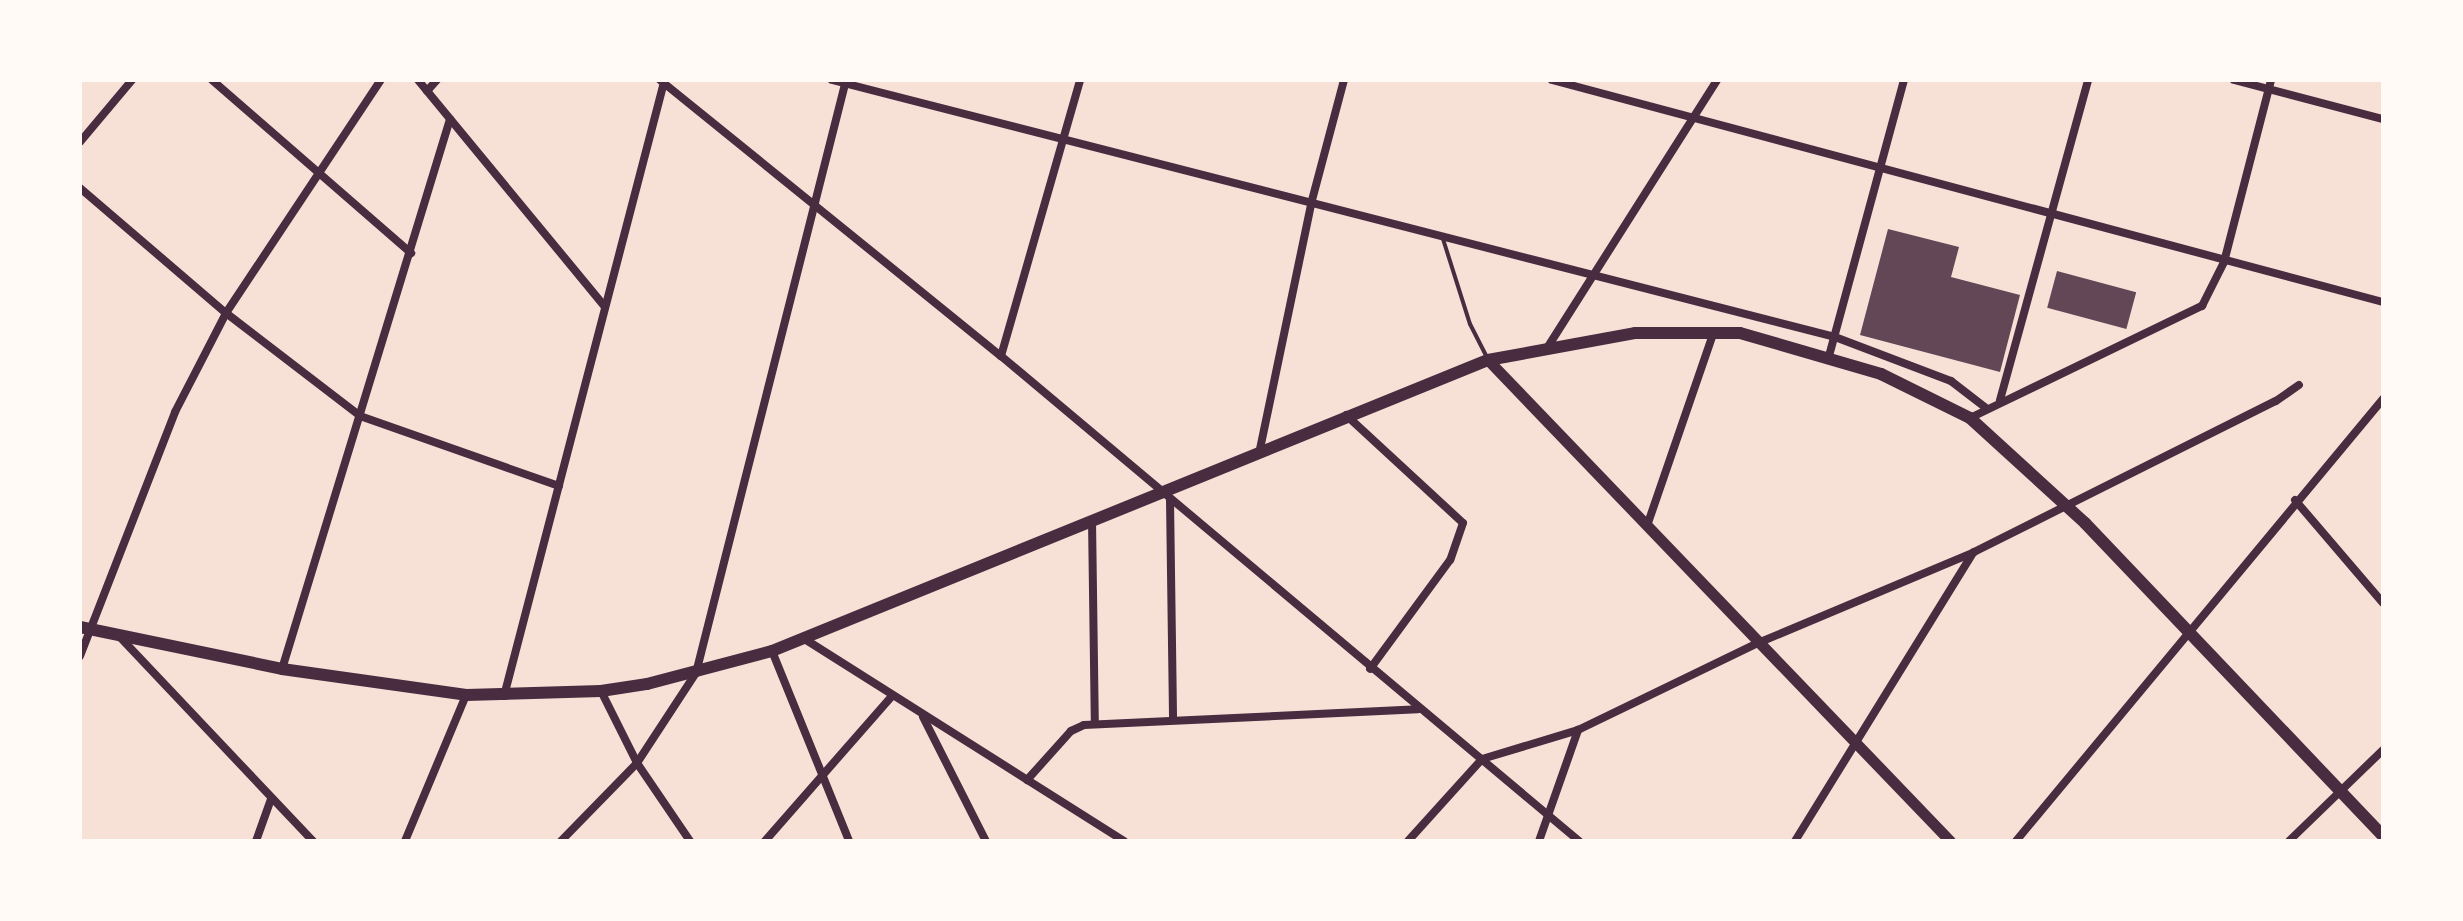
<!DOCTYPE html>
<style>
body{margin:0}
#map{position:relative;width:2463px;height:921px;overflow:hidden;background:#f7e1d7;font-family:Raleway,sans-serif}
div>[style]{position:absolute}
.building>*{inset:0;background:#644757;transform-origin:0 0}
.service>*{height:4px;margin:-2px;padding:0 2px;transform-origin:2px;border-radius:2px;background:#4a2c40}
.minor>*{height:8px;margin:-4px;padding:0 4px;transform-origin:4px;border-radius:4px;background:#4a2c40}
.tertiary>*{height:11px;margin:-5.5px;padding:0 5.5px;transform-origin:5.5px;border-radius:5.5px;background:#4a2c40}
.secondary>*{height:12px;margin:-6px;padding:0 6px;transform-origin:6px;border-radius:6px;background:#4a2c40}
span{translate:-50% -50%;white-space:nowrap;text-align:center;line-height:1.15;-webkit-text-stroke:6px #fffaf5;paint-order:stroke}
.frame{position:absolute;inset:0;border:82px solid #fffaf5;pointer-events:none}
</style>
<div id="map">
<div class="building">
<div style="clip-path:polygon(1888px 229px,1959px 247px,1951px 277px,2020px 295px,2000px 372px,1860px 335px)"></div>
<div style="left:2057px;top:271px;width:82px;height:38px;rotate:15deg"></div>
</div>
<div class="service">
<div style="left:1443px;top:239px;width:89px;rotate:72.4deg"></div>
<div style="left:1470px;top:324px;width:37px;rotate:63deg"></div>
</div>
<div class="minor">
<div style="left:212px;top:80px;width:264px;rotate:41deg"></div>
<div style="left:418px;top:80px;width:293px;rotate:50.5deg"></div>
<div style="left:660px;top:80px;width:439px;rotate:39deg"></div>
<div style="left:1001px;top:356px;width:755px;rotate:40deg"></div>
<div style="left:832px;top:80px;width:1035px;rotate:14.37deg"></div>
<div style="left:1835px;top:337px;width:124px;rotate:20.8deg"></div>
<div style="left:1951px;top:381px;width:44px;rotate:37.6deg"></div>
<div style="left:1552px;top:80px;width:860px;rotate:14.96deg"></div>
<div style="left:2234px;top:80px;width:154px;rotate:14.7deg"></div>
<div style="left:427px;top:91px;width:15px;rotate:-48deg"></div>
<div style="left:80px;top:142px;width:81px;rotate:-50deg"></div>
<div style="left:80px;top:188px;width:192px;rotate:40.6deg"></div>
<div style="left:226px;top:313px;width:169px;rotate:37.5deg"></div>
<div style="left:360px;top:416px;width:211px;rotate:19.4deg"></div>
<div style="left:1549px;top:345px;width:314px;rotate:-57.6deg"></div>
<div style="left:1001px;top:356px;width:287px;rotate:-74deg"></div>
<div style="left:1829px;top:356px;width:286px;rotate:-74.8deg"></div>
<div style="left:2000px;top:400px;width:332px;rotate:-74.6deg"></div>
<div style="left:1346px;top:415px;width:159px;rotate:42.7deg"></div>
<div style="left:1463px;top:523px;width:39px;rotate:109deg"></div>
<div style="left:1450px;top:560px;width:135px;rotate:126.3deg"></div>
<div style="left:1970px;top:418px;width:258px;rotate:-25.8deg"></div>
<div style="left:2202px;top:306px;width:49px;rotate:-63.4deg"></div>
<div style="left:2224px;top:262px;width:188px;rotate:-75.5deg"></div>
<div style="left:1260px;top:449px;width:250px;rotate:-78.2deg"></div>
<div style="left:1311px;top:204px;width:128px;rotate:-75.1deg"></div>
<div style="left:1170px;top:500px;width:220px;rotate:89.2deg"></div>
<div style="left:2295px;top:500px;width:135px;rotate:49.5deg"></div>
<div style="left:1092px;top:520px;width:203px;rotate:89.2deg"></div>
<div style="left:1648px;top:523px;width:203px;rotate:-71deg"></div>
<div style="left:118px;top:635px;width:284px;rotate:46.6deg"></div>
<div style="left:803px;top:638px;width:380px;rotate:32.3deg"></div>
<div style="left:772px;top:651px;width:205px;rotate:67.9deg"></div>
<div style="left:80px;top:656px;width:262px;rotate:-68.7deg"></div>
<div style="left:175px;top:412px;width:111px;rotate:-62.7deg"></div>
<div style="left:226px;top:313px;width:280px;rotate:-56.4deg"></div>
<div style="left:282px;top:669px;width:575px;rotate:-73.01deg"></div>
<div style="left:601px;top:691px;width:80px;rotate:63.4deg"></div>
<div style="left:637px;top:763px;width:94px;rotate:55.8deg"></div>
<div style="left:504px;top:696px;width:635px;rotate:-75.39deg"></div>
<div style="left:923px;top:717px;width:139px;rotate:63.1deg"></div>
<div style="left:1027px;top:780px;width:66px;rotate:-48.1deg"></div>
<div style="left:1071px;top:731px;width:14px;rotate:-25deg"></div>
<div style="left:1084px;top:725px;width:334px;rotate:-2.7deg"></div>
<div style="left:256px;top:841px;width:45px;rotate:-70.3deg"></div>
<div style="left:405px;top:841px;width:158px;rotate:-67.3deg"></div>
<div style="left:561px;top:841px;width:109px;rotate:-45.7deg"></div>
<div style="left:637px;top:763px;width:108px;rotate:-56.8deg"></div>
<div style="left:696px;top:673px;width:608px;rotate:-75.8deg"></div>
<div style="left:765px;top:841px;width:193px;rotate:-48.8deg"></div>
<div style="left:1408px;top:841px;width:110px;rotate:-47.9deg"></div>
<div style="left:1482px;top:759px;width:100px;rotate:-16.8deg"></div>
<div style="left:1578px;top:730px;width:200px;rotate:-25.8deg"></div>
<div style="left:1758px;top:643px;width:234px;rotate:-22.8deg"></div>
<div style="left:1974px;top:552px;width:338px;rotate:-26.6deg"></div>
<div style="left:2276px;top:401px;width:28px;rotate:-35deg"></div>
<div style="left:1539px;top:841px;width:118px;rotate:-70.6deg"></div>
<div style="left:1795px;top:841px;width:339px;rotate:-58.3deg"></div>
<div style="left:2016px;top:841px;width:575px;rotate:-50.3deg"></div>
<div style="left:2289px;top:841px;width:131px;rotate:-44.1deg"></div>
</div>
<div class="tertiary">
<div style="left:1488px;top:360px;width:667px;rotate:46.15deg"></div>
</div>
<div class="secondary">
<div style="left:80px;top:627px;width:206px;rotate:11.7deg"></div>
<div style="left:282px;top:669px;width:186px;rotate:8deg"></div>
<div style="left:466px;top:695px;width:135px;rotate:-1.7deg"></div>
<div style="left:601px;top:691px;width:47px;rotate:-8.7deg"></div>
<div style="left:647px;top:684px;width:129px;rotate:-14.8deg"></div>
<div style="left:772px;top:651px;width:773px;rotate:-22.12deg"></div>
<div style="left:1488px;top:360px;width:149px;rotate:-10.4deg"></div>
<div style="left:1635px;top:333px;width:105px"></div>
<div style="left:1740px;top:333px;width:147px;rotate:16.2deg"></div>
<div style="left:1881px;top:374px;width:99px;rotate:26.3deg"></div>
<div style="left:1970px;top:418px;width:156px;rotate:42.4deg"></div>
<div style="left:2085px;top:523px;width:432px;rotate:46.4deg"></div>
</div>
<div class="frame"></div>
</div>
